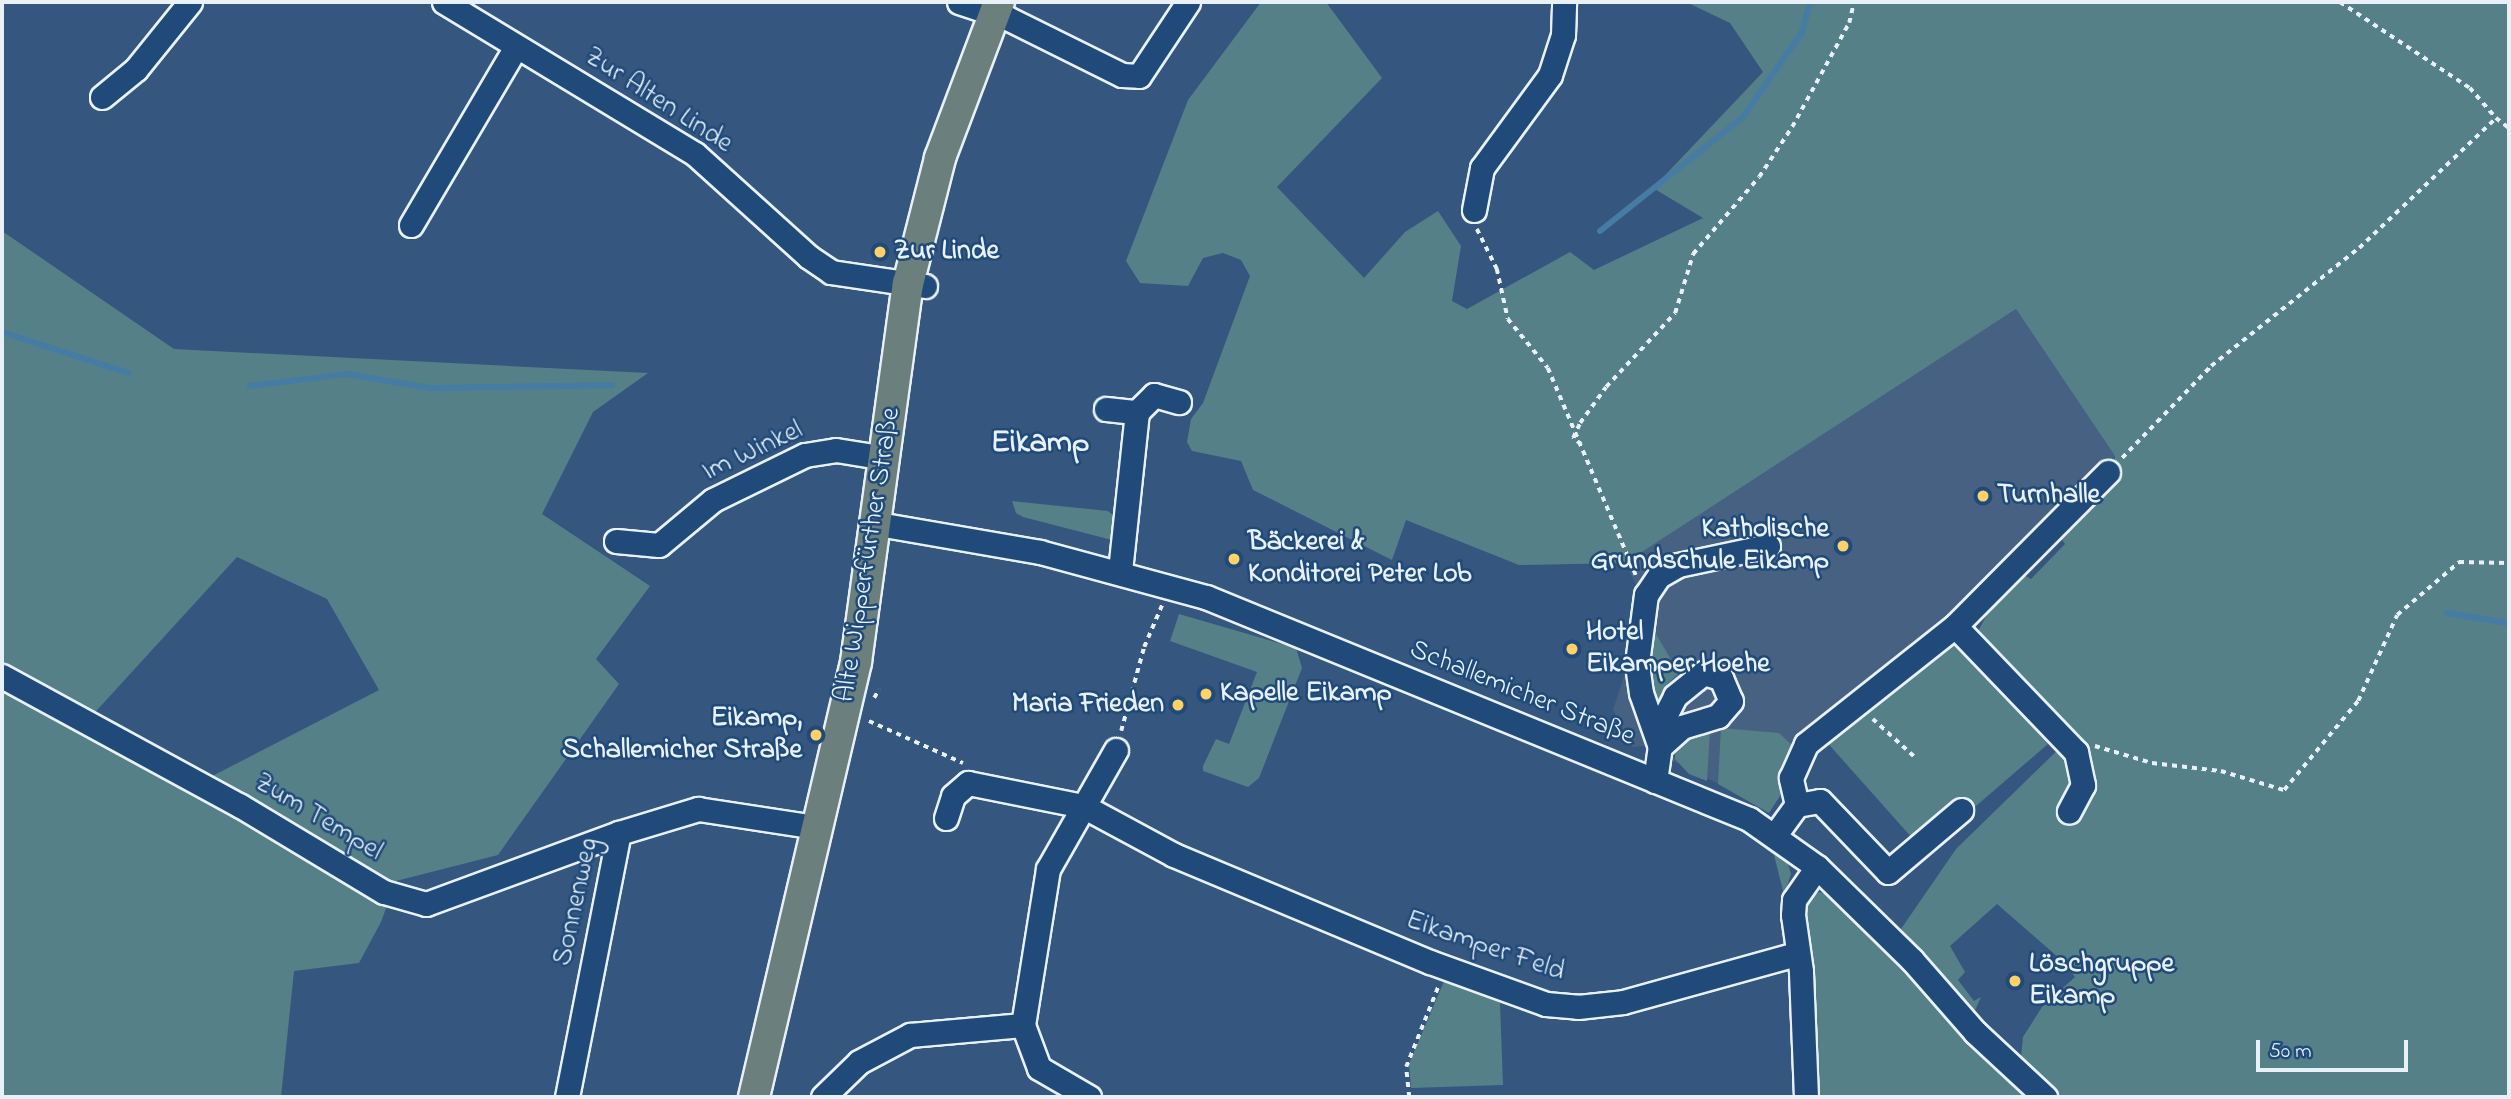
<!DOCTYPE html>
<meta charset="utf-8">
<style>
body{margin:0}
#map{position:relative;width:2511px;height:1099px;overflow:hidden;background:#35567e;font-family:"Indie Flower",sans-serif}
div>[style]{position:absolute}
.built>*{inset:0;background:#476183}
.green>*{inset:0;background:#558088}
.stream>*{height:6px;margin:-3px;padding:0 3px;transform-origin:3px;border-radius:3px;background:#467ba3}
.path>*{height:3.5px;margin-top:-1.75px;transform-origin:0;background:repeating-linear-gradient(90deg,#e8f1f8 0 5px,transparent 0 10px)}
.roads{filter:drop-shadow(2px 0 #e8f1f8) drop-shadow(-2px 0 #e8f1f8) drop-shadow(0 2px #e8f1f8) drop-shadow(0 -2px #e8f1f8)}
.minor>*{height:23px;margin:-11.5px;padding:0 11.5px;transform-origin:11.5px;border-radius:11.5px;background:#1f4a7a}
.major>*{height:30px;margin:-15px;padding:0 15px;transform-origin:15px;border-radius:15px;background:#6b7f7c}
.dots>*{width:19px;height:19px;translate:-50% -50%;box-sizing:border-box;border:4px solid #1f4a7a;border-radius:50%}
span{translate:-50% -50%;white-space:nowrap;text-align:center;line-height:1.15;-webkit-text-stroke:5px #1f4a7a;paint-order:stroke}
.street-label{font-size:28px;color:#e8f1f8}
.poi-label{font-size:28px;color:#e8f1f8;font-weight:700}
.left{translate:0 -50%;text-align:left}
.right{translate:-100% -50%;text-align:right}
.quarter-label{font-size:32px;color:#e8f1f8;font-weight:700}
.frame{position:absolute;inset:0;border:4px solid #e8f1f8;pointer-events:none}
.scale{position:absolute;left:2256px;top:1040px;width:152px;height:32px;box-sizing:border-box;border:4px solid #e8f1f8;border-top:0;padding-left:9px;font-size:21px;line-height:24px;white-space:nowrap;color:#e8f1f8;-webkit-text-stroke:5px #1f4a7a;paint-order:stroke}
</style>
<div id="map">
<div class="built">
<div style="clip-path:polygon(2016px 309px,2115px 456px,2098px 479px,2000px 577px,1744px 797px,1644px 746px,1632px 747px,1613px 710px,1630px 658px,1641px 594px,1625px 563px)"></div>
</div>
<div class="green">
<div style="clip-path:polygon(1261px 2px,1326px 2px,1382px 78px,1277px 187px,1364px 278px,1405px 232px,1438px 211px,1461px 246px,1452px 301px,1467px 309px,1570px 252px,1594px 270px,1703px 218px,1653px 188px,1763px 72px,1730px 23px,1686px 2px,2509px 2px,2509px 1097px,2059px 1097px,2023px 1068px,2021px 1057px,2023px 1037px,2042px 1007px,2075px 977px,2058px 957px,1997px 904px,1950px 946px,1965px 972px,1958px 980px,1974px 1001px,1981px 997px,1972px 1017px,1901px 929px,1956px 849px,2068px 740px,1977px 633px,1995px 600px,2022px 574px,2031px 579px,2065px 544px,2058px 533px,2113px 474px,2115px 456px,2016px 309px,1625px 563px,1519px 565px,1406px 520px,1392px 560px,1253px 490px,1241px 461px,1192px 451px,1187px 442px,1191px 419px,1203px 403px,1250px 276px,1241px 260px,1223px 253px,1203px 258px,1188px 286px,1140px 283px,1126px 261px,1188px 100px)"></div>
<div style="clip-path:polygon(2px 231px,174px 349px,648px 373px,593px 412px,542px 514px,650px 586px,596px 659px,619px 684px,498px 855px,396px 881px,381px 922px,359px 963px,294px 971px,281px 1097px,2px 1097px,2px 680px,195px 785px,379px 690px,327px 599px,237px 557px,88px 720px,2px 672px)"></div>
<div style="clip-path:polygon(1012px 501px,1108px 511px,1118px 519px,1112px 540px,1023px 517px,1016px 513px)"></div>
<div style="clip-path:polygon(1179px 614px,1296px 648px,1302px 668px,1259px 778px,1248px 787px,1203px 771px,1203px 766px,1216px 739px,1229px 744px,1257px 672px,1170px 641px)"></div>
<div style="clip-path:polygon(1647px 619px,1679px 673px,1667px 684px,1655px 719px,1645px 686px)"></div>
<div style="clip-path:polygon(1950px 638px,2048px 744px,1969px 812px,1913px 839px,1824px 739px)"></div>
<div style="clip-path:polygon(1721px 728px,1779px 733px,1795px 748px,1780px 796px,1769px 813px,1718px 784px)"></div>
<div style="clip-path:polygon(1710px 730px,1707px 781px,1689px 774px,1675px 759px,1676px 748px,1693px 734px)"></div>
<div style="clip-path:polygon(1731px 823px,1786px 857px,1791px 874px,1784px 895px,1774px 855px)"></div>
<div style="clip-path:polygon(1819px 892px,1833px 895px,2030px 1097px,1811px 1097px,1806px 902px)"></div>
<div style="clip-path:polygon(1445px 979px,1500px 1003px,1503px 1085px,1411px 1088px,1409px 1064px)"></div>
</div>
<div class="stream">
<div style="left:1600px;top:231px;width:183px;rotate:-38.6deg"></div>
<div style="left:1743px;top:117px;width:103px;rotate:-55.2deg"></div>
<div style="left:1802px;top:32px;width:31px;rotate:-75deg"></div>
<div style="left:2px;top:332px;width:133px;rotate:18deg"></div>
<div style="left:250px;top:386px;width:98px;rotate:-7.1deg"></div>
<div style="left:347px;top:374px;width:83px;rotate:9.7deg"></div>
<div style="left:429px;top:388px;width:183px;rotate:-0.9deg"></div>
<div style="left:2447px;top:613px;width:63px;rotate:9.2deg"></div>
</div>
<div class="path">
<div style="left:2340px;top:2px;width:156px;rotate:33.5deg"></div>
<div style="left:2470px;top:88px;width:40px;rotate:49deg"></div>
<div style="left:1477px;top:229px;width:45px;rotate:63.4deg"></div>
<div style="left:1497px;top:269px;width:51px;rotate:77.6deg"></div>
<div style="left:1508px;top:319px;width:63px;rotate:50.8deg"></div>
<div style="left:1548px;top:368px;width:225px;rotate:67deg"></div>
<div style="left:1581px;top:445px;width:11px;rotate:-139deg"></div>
<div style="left:1573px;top:438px;width:17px;rotate:-65deg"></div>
<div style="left:1580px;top:423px;width:44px;rotate:-54.2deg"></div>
<div style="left:1606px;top:387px;width:101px;rotate:-47deg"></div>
<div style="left:1675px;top:313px;width:62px;rotate:-73deg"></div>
<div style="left:1693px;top:254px;width:101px;rotate:-49.4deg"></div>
<div style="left:1759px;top:177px;width:60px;rotate:-56.6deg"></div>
<div style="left:1792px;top:127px;width:119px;rotate:-61.3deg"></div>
<div style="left:1849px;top:23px;width:22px;rotate:-77deg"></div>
<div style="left:2122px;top:458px;width:128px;rotate:-45.9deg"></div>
<div style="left:2211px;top:366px;width:189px;rotate:-38.6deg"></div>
<div style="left:2359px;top:248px;width:189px;rotate:-43.5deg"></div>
<div style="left:2496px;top:118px;width:16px;rotate:38deg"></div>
<div style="left:874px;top:698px;width:10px;rotate:-61deg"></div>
<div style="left:1873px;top:719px;width:58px;rotate:42.2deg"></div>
<div style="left:869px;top:721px;width:103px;rotate:24.1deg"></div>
<div style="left:1121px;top:731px;width:87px;rotate:-74.7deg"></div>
<div style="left:1144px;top:647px;width:46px;rotate:-66.8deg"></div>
<div style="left:2095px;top:746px;width:59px;rotate:16.6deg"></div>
<div style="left:2152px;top:763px;width:69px;rotate:6.6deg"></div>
<div style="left:2221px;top:771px;width:66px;rotate:16.8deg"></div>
<div style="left:2284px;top:790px;width:116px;rotate:-50.3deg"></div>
<div style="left:2358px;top:701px;width:94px;rotate:-65.6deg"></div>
<div style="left:2397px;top:615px;width:82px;rotate:-40.5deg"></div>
<div style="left:2459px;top:562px;width:50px;rotate:1.1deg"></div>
<div style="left:1409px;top:1097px;width:30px;rotate:-96deg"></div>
<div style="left:1406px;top:1067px;width:86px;rotate:-68.2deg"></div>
</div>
<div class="roads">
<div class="minor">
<div style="left:444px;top:2px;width:293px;rotate:31.2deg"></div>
<div style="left:695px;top:154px;width:154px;rotate:42.1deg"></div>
<div style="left:809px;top:257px;width:27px;rotate:34deg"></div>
<div style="left:831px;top:272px;width:95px;rotate:8.5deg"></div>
<div style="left:959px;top:2px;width:51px;rotate:18.4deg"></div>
<div style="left:1007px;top:18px;width:128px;rotate:26.4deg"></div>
<div style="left:1122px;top:75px;width:17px;rotate:3deg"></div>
<div style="left:1139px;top:76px;width:89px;rotate:-56.5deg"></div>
<div style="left:102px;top:97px;width:44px;rotate:-39.5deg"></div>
<div style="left:136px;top:69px;width:86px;rotate:-51.1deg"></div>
<div style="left:1474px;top:210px;width:43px;rotate:-79.2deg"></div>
<div style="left:1482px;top:168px;width:115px;rotate:-53.8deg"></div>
<div style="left:1550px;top:75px;width:42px;rotate:-72deg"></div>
<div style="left:1563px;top:35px;width:33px;rotate:-88deg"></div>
<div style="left:411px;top:225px;width:207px;rotate:-59.5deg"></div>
<div style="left:1106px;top:409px;width:31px;rotate:6deg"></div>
<div style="left:878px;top:524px;width:164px;rotate:9.8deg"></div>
<div style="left:1040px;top:552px;width:172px;rotate:15.2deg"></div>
<div style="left:1206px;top:597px;width:587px;rotate:22.24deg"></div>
<div style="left:1749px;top:819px;width:83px;rotate:35.2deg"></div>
<div style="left:1817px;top:867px;width:133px;rotate:44.4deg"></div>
<div style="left:1912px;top:960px;width:96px;rotate:48.8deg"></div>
<div style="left:1975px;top:1032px;width:96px;rotate:42.9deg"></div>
<div style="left:616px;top:541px;width:43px;rotate:5.3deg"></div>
<div style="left:659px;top:545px;width:70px;rotate:-39.8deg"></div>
<div style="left:713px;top:500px;width:102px;rotate:-26.1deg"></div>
<div style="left:805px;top:455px;width:31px;rotate:-9deg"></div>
<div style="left:836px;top:450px;width:51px;rotate:9.1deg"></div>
<div style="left:1120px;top:571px;width:160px;rotate:-83.9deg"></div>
<div style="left:1137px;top:412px;width:24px;rotate:-45deg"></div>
<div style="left:1154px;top:395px;width:26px;rotate:16deg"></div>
<div style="left:1955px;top:626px;width:175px;rotate:46.2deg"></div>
<div style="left:2076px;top:752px;width:34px;rotate:78deg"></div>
<div style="left:2083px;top:785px;width:30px;rotate:118deg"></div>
<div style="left:1703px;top:673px;width:19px;rotate:16deg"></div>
<div style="left:1721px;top:678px;width:25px;rotate:67deg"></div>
<div style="left:1731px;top:701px;width:20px;rotate:131deg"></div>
<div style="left:1718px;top:716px;width:38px;rotate:163deg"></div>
<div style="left:1682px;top:727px;width:30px;rotate:138deg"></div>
<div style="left:1660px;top:747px;width:31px;rotate:-81deg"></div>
<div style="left:1665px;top:716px;width:22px;rotate:-63deg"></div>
<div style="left:1675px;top:696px;width:36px;rotate:-39deg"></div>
<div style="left:2px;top:676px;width:270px;rotate:28.6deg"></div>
<div style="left:239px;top:805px;width:169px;rotate:31deg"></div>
<div style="left:384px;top:892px;width:44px;rotate:15.9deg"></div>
<div style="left:426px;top:904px;width:206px;rotate:-20.2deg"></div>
<div style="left:1655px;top:781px;width:34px;rotate:-82deg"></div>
<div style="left:1660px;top:747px;width:57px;rotate:-109.4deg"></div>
<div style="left:1641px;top:693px;width:30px;rotate:-98deg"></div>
<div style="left:1637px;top:663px;width:69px;rotate:-82.5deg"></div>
<div style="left:1646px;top:595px;width:23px;rotate:-56deg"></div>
<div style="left:1659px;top:576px;width:22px;rotate:-30deg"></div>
<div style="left:1678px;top:565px;width:92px;rotate:-11.9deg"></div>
<div style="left:1797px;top:805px;width:28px;rotate:-103deg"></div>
<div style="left:1791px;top:778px;width:37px;rotate:-66deg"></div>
<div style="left:1806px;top:744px;width:190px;rotate:-38.4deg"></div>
<div style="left:1955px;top:626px;width:217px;rotate:-45.2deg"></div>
<div style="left:946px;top:818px;width:23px;rotate:-72deg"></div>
<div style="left:953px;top:796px;width:20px;rotate:-41deg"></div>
<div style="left:968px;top:783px;width:117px;rotate:11.3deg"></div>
<div style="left:1083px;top:806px;width:103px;rotate:28.3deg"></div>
<div style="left:1174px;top:855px;width:277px;rotate:22.7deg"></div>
<div style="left:1430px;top:962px;width:123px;rotate:19.9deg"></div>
<div style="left:1546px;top:1004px;width:32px;rotate:5deg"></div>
<div style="left:1578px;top:1007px;width:45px;rotate:-6.3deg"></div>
<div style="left:1623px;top:1002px;width:180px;rotate:-15.5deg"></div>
<div style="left:1775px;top:835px;width:37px;rotate:-54deg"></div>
<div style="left:1797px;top:805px;width:23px;rotate:-10deg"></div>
<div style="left:1820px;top:801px;width:98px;rotate:46.2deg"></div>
<div style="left:1888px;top:872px;width:96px;rotate:-40.3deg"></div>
<div style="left:1023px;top:1025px;width:158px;rotate:-80.9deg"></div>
<div style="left:1048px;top:869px;width:137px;rotate:-60.3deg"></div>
<div style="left:567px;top:1097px;width:269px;rotate:-78.9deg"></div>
<div style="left:619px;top:833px;width:83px;rotate:-16.9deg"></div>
<div style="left:698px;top:809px;width:119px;rotate:8.7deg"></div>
<div style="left:823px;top:1097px;width:50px;rotate:-44.2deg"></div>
<div style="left:859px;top:1062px;width:58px;rotate:-27.9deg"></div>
<div style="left:910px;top:1035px;width:113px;rotate:-5.1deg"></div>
<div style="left:1023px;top:1025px;width:46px;rotate:69.6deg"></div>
<div style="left:1039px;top:1068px;width:58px;rotate:30.1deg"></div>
<div style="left:1806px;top:1097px;width:126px;rotate:-92.3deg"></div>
<div style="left:1801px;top:971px;width:57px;rotate:-98.1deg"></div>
<div style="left:1793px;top:915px;width:15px;rotate:-86deg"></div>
<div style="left:1794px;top:900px;width:40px;rotate:-55.1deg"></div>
</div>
<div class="major">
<div style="left:754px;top:1097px;width:447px;rotate:-76.8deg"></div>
<div style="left:856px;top:662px;width:382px;rotate:-82.2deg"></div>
<div style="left:908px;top:284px;width:130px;rotate:-75.7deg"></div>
<div style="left:940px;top:158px;width:167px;rotate:-69.3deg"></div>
</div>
</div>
<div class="dots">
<div style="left:880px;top:252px;background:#ffd166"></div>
<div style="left:1983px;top:496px;background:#ffd166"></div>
<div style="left:1843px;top:546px;background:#ffd166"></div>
<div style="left:1234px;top:559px;background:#ffd166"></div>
<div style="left:1572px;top:649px;background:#ffd166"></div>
<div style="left:1206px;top:694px;background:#ffd166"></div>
<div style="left:1178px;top:705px;background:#ffd166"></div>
<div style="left:816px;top:735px;background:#ffd166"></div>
<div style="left:2015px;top:981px;background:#ffd166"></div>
</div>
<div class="street-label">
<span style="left:658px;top:101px;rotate:33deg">Zur Alten Linde</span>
<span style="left:753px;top:452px;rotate:-25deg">Im Winkel</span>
<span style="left:869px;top:555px;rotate:-81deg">Alte Wipperfürther Straße</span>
<span style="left:1522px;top:694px;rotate:22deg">Schallemicher Straße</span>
<span style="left:318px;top:818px;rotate:31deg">Zum Tempel</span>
<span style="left:577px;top:902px;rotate:-78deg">Sonnenweg</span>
<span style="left:1485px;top:947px;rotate:19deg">Eikamper Feld</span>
</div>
<div class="poi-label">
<span class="left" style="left:894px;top:252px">Zur Linde</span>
<span class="left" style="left:1997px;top:496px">Turnhalle</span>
<span class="right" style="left:1829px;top:546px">Katholische<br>Grundschule Eikamp</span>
<span class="left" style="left:1248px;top:559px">Bäckerei &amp;<br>Konditorei Peter Lob</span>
<span class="left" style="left:1586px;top:649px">Hotel<br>Eikamper Hoehe</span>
<span class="left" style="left:1220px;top:694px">Kapelle Eikamp</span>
<span class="right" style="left:1164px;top:705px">Maria Frieden</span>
<span class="right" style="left:802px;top:735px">Eikamp,<br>Schallemicher Straße</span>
<span class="left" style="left:2029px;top:981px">Löschgruppe<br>Eikamp</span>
</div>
<div class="quarter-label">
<span style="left:1040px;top:444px">Eikamp</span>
</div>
<div class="frame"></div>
<div class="scale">50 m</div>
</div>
